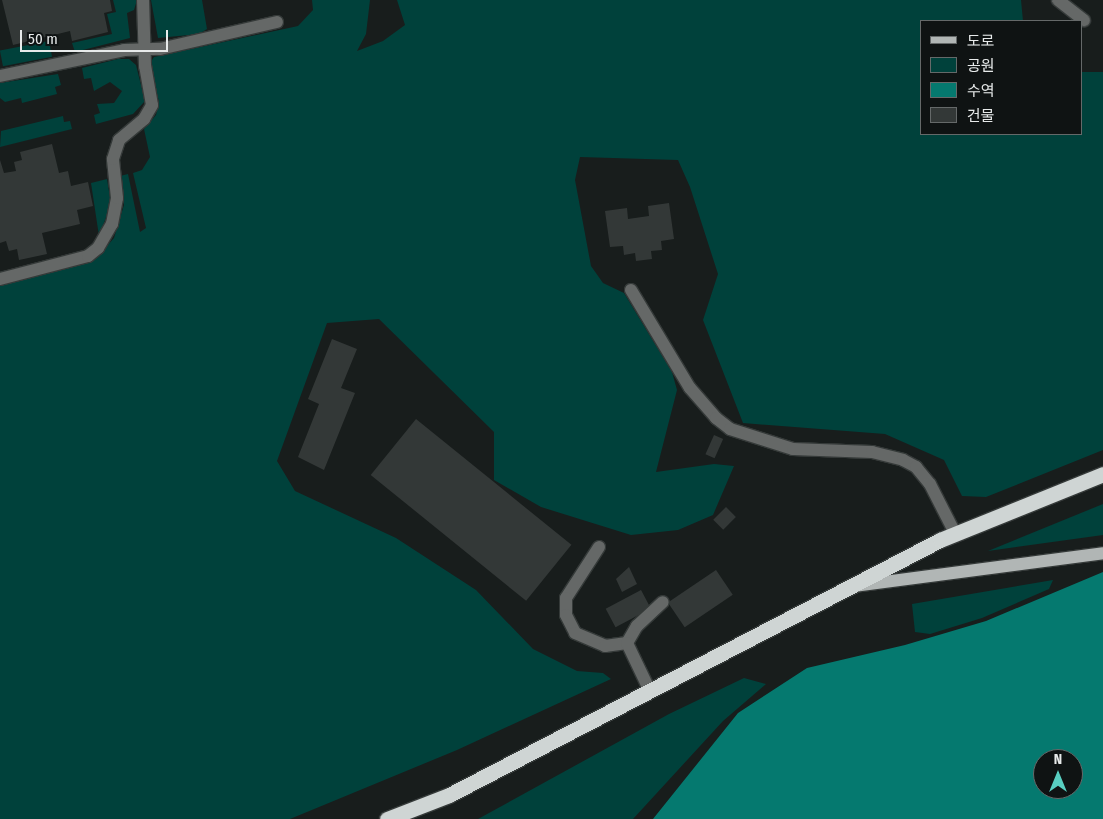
<!DOCTYPE html>
<meta charset="utf-8">
<style>
body{margin:0}
#map{position:relative;width:1103px;height:819px;overflow:hidden;background:#181d1c;font-family:"Fira Sans Condensed","Noto Sans KR",sans-serif}
div>[style]{position:absolute}
.green>*{inset:0;background:#00413b;transform-origin:0 0}
.water>*{inset:0;background:#05796f}
.building>*{inset:0;background:#333837;transform-origin:0 0}
.roads{filter:drop-shadow(1px 0 #353a39) drop-shadow(-1px 0 #353a39) drop-shadow(0 1px #353a39) drop-shadow(0 -1px #353a39)}
.minor>*{height:12px;margin:-6px;padding:0 6px;transform-origin:6px;border-radius:6px;background:#656867}
.major>*{height:12px;margin:-6px;padding:0 6px;transform-origin:6px;border-radius:6px;background:#b1b6b5}
.highway>*{height:15px;margin:-7.5px;padding:0 7.5px;transform-origin:7.5px;border-radius:7.5px;background:#cfd5d4}
span{translate:-50% -50%;white-space:nowrap;text-align:center;line-height:1.15;-webkit-text-stroke:4px #0f1313;paint-order:stroke}
.legend{position:absolute;left:920px;top:20px;width:162px;height:115px;box-sizing:border-box;background:#0f1313;border:1px solid #656969;margin:0;padding:6px 9px;list-style:none;font-size:15px;color:#e7eaea}
.legend li{display:flex;align-items:center;gap:10px;height:25px}
.legend b{width:25px;border:1px solid #656969}
.north{position:absolute;left:1033px;top:749px;width:50px;height:50px;box-sizing:border-box;background:#0f1313;border:1px solid #656969;border-radius:50%;rotate:0deg;font-size:14px;font-weight:700;line-height:20px;text-align:center;color:#e7eaea}
.north::after{content:'';display:block;margin:auto;width:18px;height:22px;background:#58cec1;clip-path:polygon(50% 0,100% 100%,50% 72%,0 100%)}
.scale{position:absolute;left:20px;top:30px;width:148px;height:22px;box-sizing:border-box;border:2px solid #e7eaea;border-top:0;padding-left:6px;font-size:15px;line-height:18px;white-space:nowrap;color:#e7eaea;-webkit-text-stroke:4px #0f1313;paint-order:stroke}
</style>
<div id="map">
<div class="green">
<div style="clip-path:polygon(113px 0,137px 0,134px 10px,127px 13px,130px 38px,75px 52px,72px 43px,112px 34px,107px 14px,116px 12px)"></div>
<div style="clip-path:polygon(151px 0,202px 0,207px 29px,199px 34px,158px 38px)"></div>
<div style="clip-path:polygon(312px 0,370px 0,366px 34px,357px 51px,383px 41px,405px 25px,397px 0,1021px 0,1023px 21px,922px 21px,922px 134px,1082px 134px,1082px 72px,1103px 72px,1103px 450px,986px 497px,962px 496px,944px 460px,885px 434px,743px 423px,703px 320px,718px 274px,690px 187px,678px 160px,580px 157px,575px 180px,591px 266px,603px 283px,624px 293px,672px 372px,677px 390px,656px 472px,714px 464px,734px 466px,713px 515px,678px 530px,631px 535px,541px 507px,494px 480px,494px 432px,379px 319px,327px 323px,277px 461px,295px 491px,396px 538px,476px 590px,533px 649px,577px 671px,603px 673px,611px 679px,457px 750px,290px 819px,0 819px,0 283px,99px 255px,114px 238px,124px 205px,120px 176px,128px 174px,140px 232px,146px 228px,133px 173px,142px 170px,150px 157px,144px 129px,156px 115px,159px 102px,150px 63px,154px 57px,298px 26px,313px 10px)"></div>
<div style="left:49px;top:41px;width:16px;height:50px;rotate:79deg"></div>
<div style="clip-path:polygon(118px 59px,129px 59px,136px 65px,145px 101px,133px 114px,96px 124px,94px 115px,100px 113px,97px 104px,114px 103px,122px 91px,110px 82px,94px 91px,91px 78px,84px 79px,82px 68px)"></div>
<div style="clip-path:polygon(58px 74px,61px 85px,55px 87px,57px 94px,22px 103px,21px 98px,5px 102px,0 98px,0 83px)"></div>
<div style="clip-path:polygon(63px 116px,64px 122px,70px 121px,72px 129px,0 147px,1px 131px)"></div>
<div style="clip-path:polygon(107px 179px,111px 204px,99px 236px,91px 183px)"></div>
<div style="clip-path:polygon(1103px 504px,1103px 535px,988px 551px)"></div>
<div style="clip-path:polygon(1053px 580px,1049px 589px,982px 618px,930px 634px,915px 632px,912px 604px)"></div>
<div style="clip-path:polygon(744px 678px,766px 684px,723px 721px,633px 819px,478px 819px,669px 714px)"></div>
</div>
<div class="water">
<div style="clip-path:polygon(evenodd,1103px 572px,1103px 819px,653px 819px,738px 713px,807px 668px,905px 645px,986px 621px,1103px 572px,1043px 759px,1073px 759px,1073px 789px,1043px 789px,1043px 759px)"></div>
</div>
<div class="building">
<div style="clip-path:polygon(2px 0,110px 0,112px 11px,104px 13px,108px 32px,72px 41px,70px 31px,13px 45px)"></div>
<div style="clip-path:polygon(52px 144px,59px 173px,68px 171px,71px 186px,88px 182px,93px 206px,77px 210px,80px 224px,42px 233px,47px 254px,19px 260px,17px 249px,9px 251px,6px 241px,0 243px,0 160px,4px 173px,16px 171px,14px 162px,22px 160px,20px 152px)"></div>
<div style="clip-path:polygon(669px 203px,674px 239px,661px 241px,662px 250px,651px 251px,652px 259px,636px 261px,635px 253px,624px 255px,623px 246px,610px 247px,605px 211px,627px 208px,628px 219px,649px 216px,648px 206px)"></div>
<div style="clip-path:polygon(332px 339px,357px 349px,341px 388px,355px 393px,324px 470px,298px 457px,319px 404px,308px 399px)"></div>
<div style="left:416px;top:419px;width:200px;height:72px;rotate:39deg"></div>
<div style="left:714px;top:435px;width:10px;height:21px;rotate:24deg"></div>
<div style="left:726px;top:507px;width:14px;height:18px;rotate:45deg"></div>
<div style="clip-path:polygon(629px 567px,637px 584px,622px 592px,616px 579px)"></div>
<div style="left:716px;top:570px;width:30px;height:58px;rotate:56deg"></div>
<div style="left:641px;top:590px;width:21px;height:40px;rotate:62deg"></div>
</div>
<div class="roads">
<div class="minor">
<div style="left:1058px;top:0;width:33px;rotate:38deg"></div>
<div style="left:0;top:76px;width:127px;rotate:-11.8deg"></div>
<div style="left:124px;top:50px;width:36px;rotate:-2deg"></div>
<div style="left:160px;top:49px;width:120px;rotate:-13deg"></div>
<div style="left:0;top:279px;width:91px;rotate:-14.6deg"></div>
<div style="left:88px;top:256px;width:13px;rotate:-39deg"></div>
<div style="left:98px;top:248px;width:28px;rotate:-60deg"></div>
<div style="left:112px;top:224px;width:26px;rotate:-79deg"></div>
<div style="left:117px;top:198px;width:39px;rotate:-96deg"></div>
<div style="left:113px;top:159px;width:20px;rotate:-72deg"></div>
<div style="left:119px;top:140px;width:33px;rotate:-40deg"></div>
<div style="left:144px;top:119px;width:16px;rotate:-60deg"></div>
<div style="left:152px;top:105px;width:40px;rotate:-100deg"></div>
<div style="left:145px;top:66px;width:66px;rotate:-91.7deg"></div>
<div style="left:631px;top:290px;width:114px;rotate:59deg"></div>
<div style="left:690px;top:388px;width:40px;rotate:49deg"></div>
<div style="left:716px;top:418px;width:18px;rotate:38deg"></div>
<div style="left:730px;top:429px;width:66px;rotate:17.6deg"></div>
<div style="left:793px;top:449px;width:79px;rotate:2.2deg"></div>
<div style="left:872px;top:452px;width:32px;rotate:14deg"></div>
<div style="left:903px;top:460px;width:15px;rotate:28deg"></div>
<div style="left:916px;top:467px;width:22px;rotate:51deg"></div>
<div style="left:930px;top:484px;width:55px;rotate:63deg"></div>
<div style="left:599px;top:547px;width:61px;rotate:122.9deg"></div>
<div style="left:566px;top:598px;width:17px;rotate:90deg"></div>
<div style="left:566px;top:615px;width:20px;rotate:63deg"></div>
<div style="left:575px;top:633px;width:33px;rotate:23deg"></div>
<div style="left:605px;top:646px;width:22px;rotate:-8deg"></div>
<div style="left:627px;top:643px;width:20px;rotate:-60deg"></div>
<div style="left:637px;top:626px;width:35px;rotate:-43deg"></div>
<div style="left:627px;top:643px;width:53px;rotate:64.4deg"></div>
</div>
<div class="major">
<div style="left:854px;top:586px;width:251px;rotate:-7.5deg"></div>
</div>
<div class="highway">
<div style="left:387px;top:819px;width:66px;rotate:-21.2deg"></div>
<div style="left:449px;top:795px;width:553px;rotate:-27.45deg"></div>
<div style="left:940px;top:540px;width:176px;rotate:-22deg"></div>
</div>
</div>
<ul class="legend">
<li><b style="height:6px;background:#b1b6b5"></b>도로</li>
<li><b style="height:14px;background:#00413b"></b>공원</li>
<li><b style="height:14px;background:#05796f"></b>수역</li>
<li><b style="height:14px;background:#333837"></b>건물</li>
</ul>
<div class="north">N</div>
<div class="scale">50 m</div>
</div>
